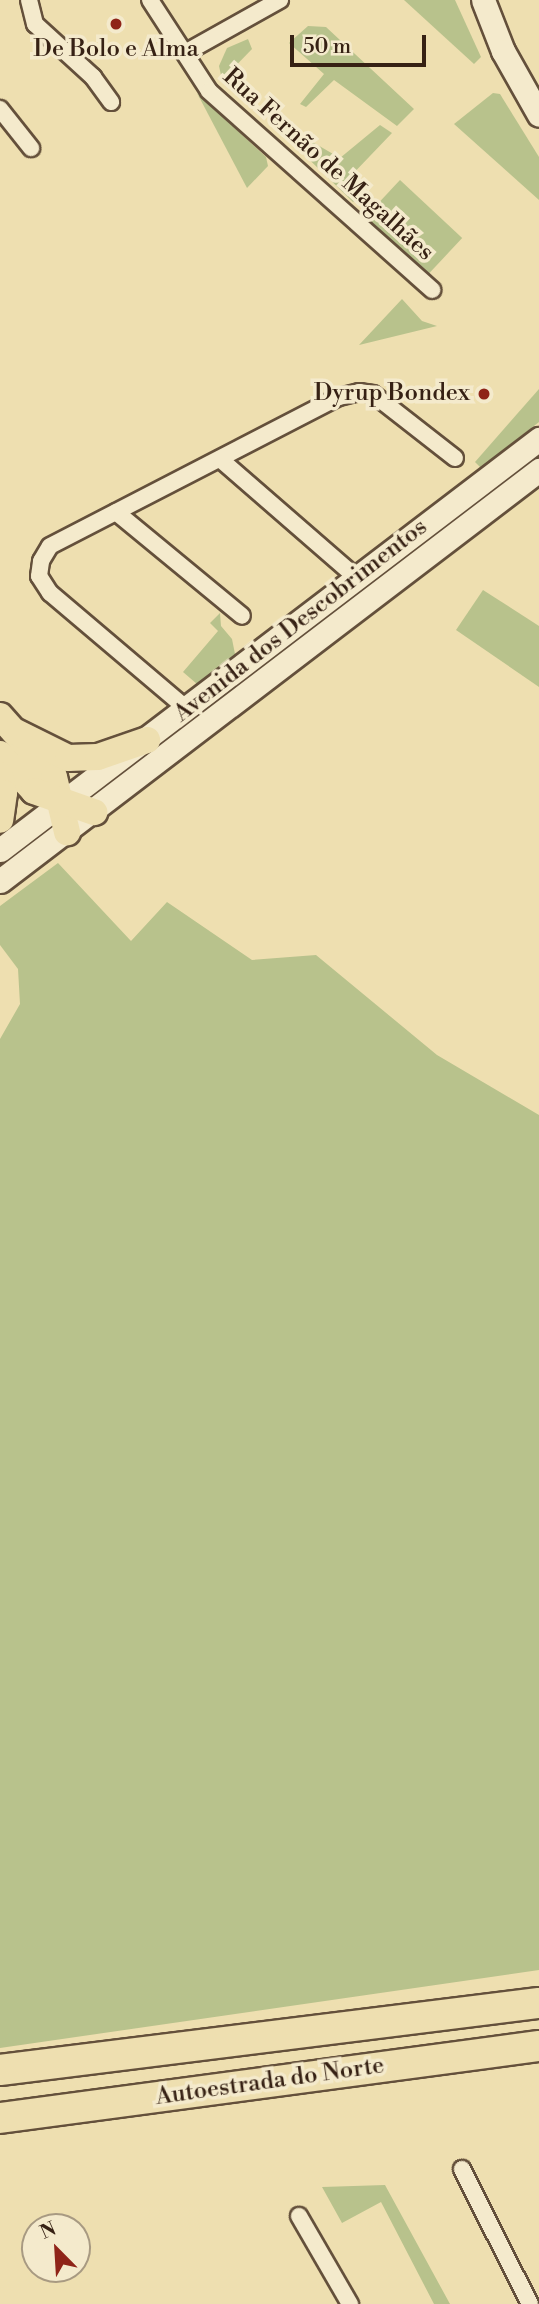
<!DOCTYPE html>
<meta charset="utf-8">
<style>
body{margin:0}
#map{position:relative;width:539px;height:2304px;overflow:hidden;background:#eedfb0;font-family:"Libre Bodoni",serif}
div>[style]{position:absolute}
.green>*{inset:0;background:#b8c28c;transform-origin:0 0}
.roads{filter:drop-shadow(2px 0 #64503b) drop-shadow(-2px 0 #64503b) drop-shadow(0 2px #64503b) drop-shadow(0 -2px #64503b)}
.minor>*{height:16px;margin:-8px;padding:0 8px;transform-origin:8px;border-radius:8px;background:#f4eacc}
.secondary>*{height:23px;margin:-11.5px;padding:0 11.5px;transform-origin:11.5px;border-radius:11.5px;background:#f4eacc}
.primary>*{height:26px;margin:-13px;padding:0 13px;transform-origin:13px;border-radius:13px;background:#eedfb0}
.motorway>*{height:30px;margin:-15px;padding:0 15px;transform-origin:15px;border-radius:15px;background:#eedfb0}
.dots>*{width:19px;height:19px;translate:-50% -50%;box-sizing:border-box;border:4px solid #f4eacc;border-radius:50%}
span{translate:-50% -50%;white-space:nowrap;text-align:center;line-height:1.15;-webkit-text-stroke:7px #f4eacc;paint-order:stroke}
.poi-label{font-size:24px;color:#362114}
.right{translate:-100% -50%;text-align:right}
.street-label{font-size:24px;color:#362114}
.north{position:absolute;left:21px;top:2213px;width:70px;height:70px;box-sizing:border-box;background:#f4eacc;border:2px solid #a89a82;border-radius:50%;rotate:336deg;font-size:19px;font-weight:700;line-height:28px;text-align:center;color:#362114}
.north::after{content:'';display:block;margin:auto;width:24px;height:32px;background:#8f2418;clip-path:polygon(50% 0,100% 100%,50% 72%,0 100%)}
.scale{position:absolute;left:290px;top:35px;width:136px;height:32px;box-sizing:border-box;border:4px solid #362114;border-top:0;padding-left:9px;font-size:21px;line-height:24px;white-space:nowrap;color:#362114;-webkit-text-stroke:5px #f4eacc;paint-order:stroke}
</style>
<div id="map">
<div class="green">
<div style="clip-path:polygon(404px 0,455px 0,481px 57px,474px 64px)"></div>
<div style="clip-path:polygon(308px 26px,326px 27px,414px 109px,397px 126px,334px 80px,306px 107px,300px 104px,324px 74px,289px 43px)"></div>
<div style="clip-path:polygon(248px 39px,252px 49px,222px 80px,219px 66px,227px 48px)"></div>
<div style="clip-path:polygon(197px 93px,266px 157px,268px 166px,247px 188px)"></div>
<div style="clip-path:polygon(493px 93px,500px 94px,539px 157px,539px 200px,454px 124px)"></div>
<div style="clip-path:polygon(380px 125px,392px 133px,347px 180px,358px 198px,353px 202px,289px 140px,297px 133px,340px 158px)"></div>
<div style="left:400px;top:180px;width:85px;height:50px;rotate:43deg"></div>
<div style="clip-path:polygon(402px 299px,422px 321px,437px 326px,359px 345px)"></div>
<div style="clip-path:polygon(539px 389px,539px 422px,481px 468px,475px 462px)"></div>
<div style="clip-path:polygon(483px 590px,539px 626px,539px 687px,456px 630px)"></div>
<div style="clip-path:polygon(220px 613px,221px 626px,232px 639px,235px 654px,197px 684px,183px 672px,218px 631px,210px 623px)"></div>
<div style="clip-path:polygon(58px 863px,131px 941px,167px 902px,252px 960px,316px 955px,437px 1055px,539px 1115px,539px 1970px,0 2048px,0 1039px,20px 1004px,18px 969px,0 945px,0 906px)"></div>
<div style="clip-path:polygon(385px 2185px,450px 2304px,434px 2304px,381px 2202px,342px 2223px,322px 2187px)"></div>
</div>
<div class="roads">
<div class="minor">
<div style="left:29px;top:0;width:25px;rotate:76deg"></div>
<div style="left:35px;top:24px;width:79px;rotate:42.4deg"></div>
<div style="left:93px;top:77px;width:31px;rotate:54deg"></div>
<div style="left:150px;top:0;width:108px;rotate:57deg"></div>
<div style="left:209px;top:91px;width:299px;rotate:41.7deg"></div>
<div style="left:185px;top:53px;width:109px;rotate:-29.2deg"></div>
<div style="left:0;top:109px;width:50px;rotate:51.5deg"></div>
<div style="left:220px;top:459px;width:183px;rotate:41deg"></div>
<div style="left:116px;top:512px;width:163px;rotate:39.5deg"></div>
<div style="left:187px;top:709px;width:180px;rotate:-139.7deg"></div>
<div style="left:50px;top:593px;width:20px;rotate:-123deg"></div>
<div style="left:39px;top:576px;width:15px;rotate:-82deg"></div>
<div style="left:41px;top:561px;width:17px;rotate:-59deg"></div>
<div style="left:50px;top:546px;width:325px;rotate:-27.3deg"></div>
<div style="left:339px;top:397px;width:21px;rotate:-14deg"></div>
<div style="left:359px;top:392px;width:14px;rotate:8deg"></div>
<div style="left:373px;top:394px;width:104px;rotate:38deg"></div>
<div style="left:462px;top:2169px;width:151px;rotate:63.3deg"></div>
<div style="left:299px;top:2216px;width:102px;rotate:59.9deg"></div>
</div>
<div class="secondary">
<div style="left:483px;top:0;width:55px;rotate:68.6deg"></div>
<div style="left:503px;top:51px;width:73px;rotate:60.6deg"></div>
<div style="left:0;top:850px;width:678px;rotate:-37.33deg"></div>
<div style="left:0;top:881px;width:678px;rotate:-37.33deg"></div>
</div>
<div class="primary">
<div style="left:0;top:716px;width:81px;rotate:48.5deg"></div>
<div style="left:54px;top:777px;width:57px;rotate:76.7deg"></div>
<div style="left:16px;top:732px;width:58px;rotate:26.6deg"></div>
<div style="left:68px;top:758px;width:30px;rotate:-2deg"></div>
<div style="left:98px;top:757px;width:52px;rotate:-19.1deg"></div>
<div style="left:0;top:754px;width:50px;rotate:47.4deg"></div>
<div style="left:34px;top:791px;width:64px;rotate:19.3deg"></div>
<div style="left:0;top:775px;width:18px;rotate:77deg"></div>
<div style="left:4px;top:793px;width:27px;rotate:98deg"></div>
</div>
<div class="motorway">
<div style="left:0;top:2070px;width:543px;rotate:-7.09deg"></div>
<div style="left:0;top:2118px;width:544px;rotate:-7.61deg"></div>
</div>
</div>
<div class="dots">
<div style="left:116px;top:24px;background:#8f2418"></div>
<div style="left:484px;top:394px;background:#8f2418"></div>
</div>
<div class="poi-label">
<span style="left:116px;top:50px">De Bolo e Alma</span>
<span class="right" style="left:470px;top:394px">Dyrup Bondex</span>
</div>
<div class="street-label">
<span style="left:328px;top:165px;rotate:42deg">Rua Fernão de Magalhães</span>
<span style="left:301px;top:621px;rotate:-38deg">Avenida dos Descobrimentos</span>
<span style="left:270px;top:2082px;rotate:-8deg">Autoestrada do Norte</span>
</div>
<div class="north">N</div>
<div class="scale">50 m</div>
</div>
